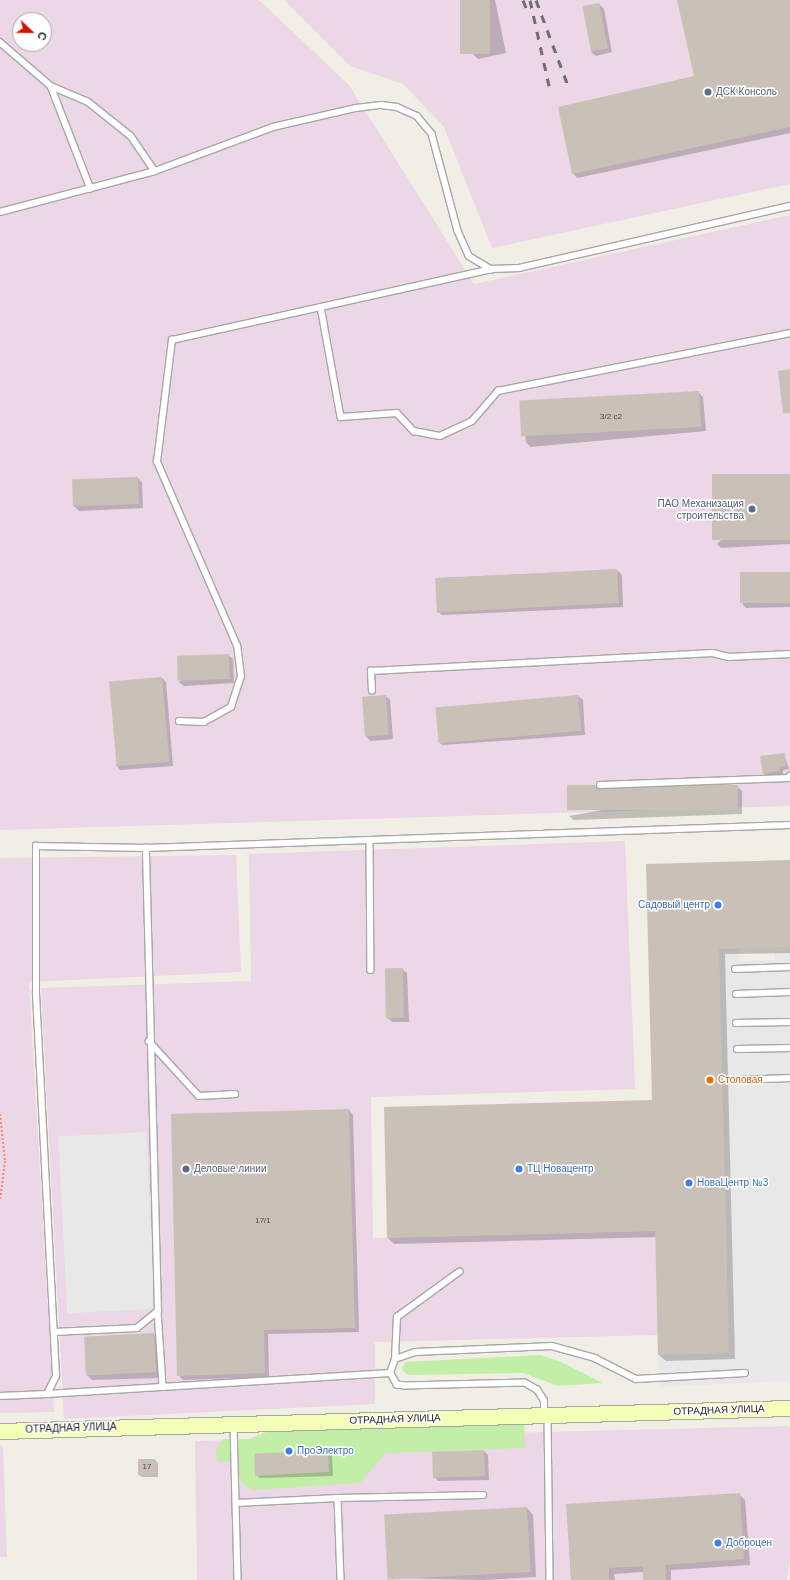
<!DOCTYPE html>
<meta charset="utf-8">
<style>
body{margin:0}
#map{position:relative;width:790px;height:1580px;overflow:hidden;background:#f1eee5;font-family:Helvetica,sans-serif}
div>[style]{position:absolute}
.industrial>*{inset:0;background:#ebd7e5}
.grass>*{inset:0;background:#c3eea8}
.parking>*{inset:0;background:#e8e8e8;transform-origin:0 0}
.shadow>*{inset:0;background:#0003}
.building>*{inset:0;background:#c9c1b8;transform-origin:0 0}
.path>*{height:2px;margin-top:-1px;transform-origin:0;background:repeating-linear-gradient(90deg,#ff8768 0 2px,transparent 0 4px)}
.roads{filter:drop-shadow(1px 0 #a7a7a7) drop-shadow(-1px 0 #a7a7a7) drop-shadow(0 1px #a7a7a7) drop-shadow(0 -1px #a7a7a7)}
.service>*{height:5.5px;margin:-2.75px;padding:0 2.75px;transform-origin:2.75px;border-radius:2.75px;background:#fff}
.secondary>*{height:15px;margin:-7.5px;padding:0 7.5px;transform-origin:7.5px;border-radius:7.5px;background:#f3feb6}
.rail>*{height:3px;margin-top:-1.5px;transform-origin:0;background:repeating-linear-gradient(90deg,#6e6e6e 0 8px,transparent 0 16px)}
.dots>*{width:11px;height:11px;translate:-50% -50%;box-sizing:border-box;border:2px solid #fff;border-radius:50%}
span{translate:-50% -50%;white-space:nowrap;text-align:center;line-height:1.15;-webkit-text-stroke:3px #fff;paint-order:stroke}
.number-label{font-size:8px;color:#4a4846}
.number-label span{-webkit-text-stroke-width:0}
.service-label{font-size:10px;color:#4e5e75}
.left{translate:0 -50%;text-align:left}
.right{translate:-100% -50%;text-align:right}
.shop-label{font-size:10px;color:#366cbe}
.food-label{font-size:10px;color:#c56008}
.street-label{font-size:10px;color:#202020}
.north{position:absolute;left:12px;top:12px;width:40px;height:40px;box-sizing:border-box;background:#fff;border:1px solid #a6a6a6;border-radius:50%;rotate:112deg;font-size:11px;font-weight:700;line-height:16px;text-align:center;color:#202020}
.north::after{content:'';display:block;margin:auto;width:14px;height:18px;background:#cf1600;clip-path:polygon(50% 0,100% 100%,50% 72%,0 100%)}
</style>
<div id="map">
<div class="industrial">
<div style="clip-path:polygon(evenodd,0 0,259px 0,349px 85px,474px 284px,790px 215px,790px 806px,0 830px,0 0,20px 20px,44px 20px,44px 44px,20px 44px,20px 20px)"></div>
<div style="clip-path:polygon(284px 0,790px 0,790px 184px,492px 248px,444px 127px,403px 84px,350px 66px)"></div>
<div style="clip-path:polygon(625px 841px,635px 1089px,371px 1097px,373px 1238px,655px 1231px,658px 1335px,375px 1342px,375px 1404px,64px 1419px,41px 988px,251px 981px,249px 854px)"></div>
<div style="clip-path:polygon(236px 855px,241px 972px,29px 982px,54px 1412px,0 1413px,0 858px)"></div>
<div style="clip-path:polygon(787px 1426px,790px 1429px,790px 1560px,787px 1580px,197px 1580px,195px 1441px)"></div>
<div style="clip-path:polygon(3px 1445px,7px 1557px,0 1557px,0 1446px)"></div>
</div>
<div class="grass">
<div style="clip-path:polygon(540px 1355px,559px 1361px,603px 1383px,558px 1386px,523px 1373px,409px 1375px,404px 1372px,402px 1367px,406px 1362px)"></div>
<div style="clip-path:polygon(524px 1422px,525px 1448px,386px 1453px,360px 1483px,254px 1490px,245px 1486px,236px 1475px,238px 1457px,235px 1456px,226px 1463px,217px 1461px,216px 1449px,223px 1439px,249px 1439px,266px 1432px)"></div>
</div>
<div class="parking">
<div style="clip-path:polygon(739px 948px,739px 961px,775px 960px,775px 951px,790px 950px,790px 1381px,660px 1387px,658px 1355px,729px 1353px,719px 949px)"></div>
<div style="left:146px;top:1132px;width:177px;height:88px;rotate:87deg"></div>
</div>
<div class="shadow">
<div style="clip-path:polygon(461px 0,495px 0,506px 53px,478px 59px,472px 53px)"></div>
<div style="clip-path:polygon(678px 0,790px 0,790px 133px,577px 178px,573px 173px,695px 77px)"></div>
<div style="clip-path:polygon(599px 4px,604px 9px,612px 52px,596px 56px,591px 52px)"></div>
<div style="clip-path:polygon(698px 392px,703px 397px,706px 431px,530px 447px,526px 442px,521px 408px)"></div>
<div style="clip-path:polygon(790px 475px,790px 544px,721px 548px,717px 544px)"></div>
<div style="clip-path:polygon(138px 478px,142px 483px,143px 508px,79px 511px,74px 506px,73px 481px)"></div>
<div style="clip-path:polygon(617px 570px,622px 575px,623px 607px,442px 615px,437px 611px,436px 578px)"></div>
<div style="clip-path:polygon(790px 573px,790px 607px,746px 608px,742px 604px)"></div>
<div style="clip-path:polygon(228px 655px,233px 659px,234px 683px,184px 686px,179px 682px)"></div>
<div style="clip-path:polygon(162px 678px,166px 682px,173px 766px,120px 770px,116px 765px)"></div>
<div style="clip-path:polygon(386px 696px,390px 700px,393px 739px,370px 741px,366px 736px)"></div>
<div style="clip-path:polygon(578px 696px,583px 700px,585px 735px,442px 745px,438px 741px)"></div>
<div style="clip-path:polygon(784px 754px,789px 769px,783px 770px,783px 774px,767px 776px,764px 773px)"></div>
<div style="clip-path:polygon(737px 786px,742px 791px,742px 814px,574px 820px,569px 816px)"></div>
<div style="clip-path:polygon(790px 861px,790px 953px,725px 954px,735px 1359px,666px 1361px,659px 1355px,656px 1237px,394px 1244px,388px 1238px,653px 1101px,647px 865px)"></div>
<div style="clip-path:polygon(402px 969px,407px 973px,409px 1022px,392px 1022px,388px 1018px)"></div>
<div style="clip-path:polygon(349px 1110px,353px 1115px,359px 1332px,268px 1334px,269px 1377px,183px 1380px,178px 1375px)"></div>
<div style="clip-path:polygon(154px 1334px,160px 1340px,161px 1378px,92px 1380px,86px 1374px,85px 1337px)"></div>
<div style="clip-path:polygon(328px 1451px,332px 1455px,333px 1476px,260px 1478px,256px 1474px)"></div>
<div style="clip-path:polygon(484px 1451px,488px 1455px,489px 1480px,438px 1481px,434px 1477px)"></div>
<div style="clip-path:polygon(155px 1460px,158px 1463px,158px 1477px,142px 1477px,139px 1475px)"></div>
<div style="clip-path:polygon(739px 1494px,745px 1500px,750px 1565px,671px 1570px,671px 1580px,644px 1580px,644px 1572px,614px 1574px,615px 1580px,571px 1580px,567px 1505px)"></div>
<div style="clip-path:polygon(527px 1508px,533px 1515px,536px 1577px,483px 1580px,388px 1578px)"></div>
</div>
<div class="building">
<div style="left:460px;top:0;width:30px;height:54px"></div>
<div style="clip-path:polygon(677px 0,790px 0,790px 127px,572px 174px,558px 107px,694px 76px)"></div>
<div style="left:599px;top:3px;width:46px;height:17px;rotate:79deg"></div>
<div style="clip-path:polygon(790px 369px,790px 413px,783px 413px,778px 371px)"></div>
<div style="left:699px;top:391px;width:36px;height:180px;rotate:87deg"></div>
<div style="left:790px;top:474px;width:66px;height:78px;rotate:90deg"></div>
<div style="left:138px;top:477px;width:27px;height:66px;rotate:88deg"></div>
<div style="left:617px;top:569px;width:34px;height:182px;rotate:87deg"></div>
<div style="left:790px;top:572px;width:31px;height:50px;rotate:90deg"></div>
<div style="left:229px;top:654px;width:25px;height:52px;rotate:88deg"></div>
<div style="left:162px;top:677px;width:85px;height:53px;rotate:85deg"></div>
<div style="left:386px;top:695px;width:40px;height:24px;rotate:86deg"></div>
<div style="left:578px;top:695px;width:36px;height:143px;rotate:85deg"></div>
<div style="clip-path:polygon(785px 753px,786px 766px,780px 767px,780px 771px,763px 774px,760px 756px)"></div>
<div style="left:738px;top:785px;width:25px;height:171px;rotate:90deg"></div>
<div style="clip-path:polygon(790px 860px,790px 947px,719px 949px,729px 1353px,658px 1355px,655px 1231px,387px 1238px,384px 1107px,652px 1100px,646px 864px)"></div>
<div style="left:403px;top:968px;width:50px;height:18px;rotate:89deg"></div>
<div style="clip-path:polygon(349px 1109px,355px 1328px,264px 1330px,265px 1373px,177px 1376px,171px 1114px)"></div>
<div style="left:154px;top:1333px;width:39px;height:70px;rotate:87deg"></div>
<div style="left:328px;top:1450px;width:22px;height:74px;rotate:87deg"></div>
<div style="left:484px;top:1450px;width:26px;height:52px;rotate:88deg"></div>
<div style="left:155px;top:1459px;width:16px;height:17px;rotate:90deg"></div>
<div style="clip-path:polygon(740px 1493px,744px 1559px,665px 1565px,666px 1580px,643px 1580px,643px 1566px,609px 1568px,609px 1580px,571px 1580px,566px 1504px)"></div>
<div style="left:527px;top:1507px;width:65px;height:143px;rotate:87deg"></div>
</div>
<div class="path">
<div style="left:0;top:1114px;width:47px;rotate:83.9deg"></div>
<div style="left:5px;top:1161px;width:38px;rotate:97deg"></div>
</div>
<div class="roads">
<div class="service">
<div style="left:0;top:42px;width:67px;rotate:40.8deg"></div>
<div style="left:51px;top:86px;width:39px;rotate:23deg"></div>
<div style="left:87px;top:101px;width:56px;rotate:38.5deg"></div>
<div style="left:131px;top:136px;width:42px;rotate:55.6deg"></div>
<div style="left:51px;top:86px;width:110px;rotate:68.8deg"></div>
<div style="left:0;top:212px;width:160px;rotate:-14.8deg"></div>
<div style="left:155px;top:171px;width:126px;rotate:-20.4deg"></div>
<div style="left:273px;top:127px;width:85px;rotate:-12.9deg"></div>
<div style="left:356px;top:108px;width:25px;rotate:-7deg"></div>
<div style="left:381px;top:105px;width:16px;rotate:7deg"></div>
<div style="left:397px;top:107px;width:22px;rotate:24deg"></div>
<div style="left:417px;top:116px;width:23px;rotate:50deg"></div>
<div style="left:432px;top:134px;width:100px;rotate:75deg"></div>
<div style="left:458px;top:231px;width:27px;rotate:66deg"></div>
<div style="left:469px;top:256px;width:26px;rotate:31deg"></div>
<div style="left:491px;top:269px;width:28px;rotate:-2deg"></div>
<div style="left:519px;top:268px;width:278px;rotate:-12.9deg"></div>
<div style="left:321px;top:307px;width:112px;rotate:79.7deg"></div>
<div style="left:341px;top:417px;width:56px;rotate:-4.1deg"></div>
<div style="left:397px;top:413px;width:25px;rotate:47deg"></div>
<div style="left:414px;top:431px;width:26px;rotate:11deg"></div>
<div style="left:440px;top:436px;width:35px;rotate:-25deg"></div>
<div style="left:472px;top:421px;width:40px;rotate:-49deg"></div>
<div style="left:498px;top:391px;width:298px;rotate:-11.2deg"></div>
<div style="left:372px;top:691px;width:20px;rotate:-93deg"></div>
<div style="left:371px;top:671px;width:342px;rotate:-3deg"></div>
<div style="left:713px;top:653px;width:16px;rotate:14deg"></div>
<div style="left:729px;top:657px;width:61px;rotate:-2.8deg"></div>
<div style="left:179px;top:721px;width:25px;rotate:2deg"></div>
<div style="left:204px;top:722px;width:31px;rotate:-29deg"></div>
<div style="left:231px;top:707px;width:32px;rotate:-72deg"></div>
<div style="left:241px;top:677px;width:31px;rotate:-97deg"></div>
<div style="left:237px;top:646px;width:201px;rotate:-113.5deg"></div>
<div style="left:157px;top:462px;width:123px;rotate:-83deg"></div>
<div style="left:172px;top:340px;width:327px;rotate:-12.5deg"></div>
<div style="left:600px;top:785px;width:188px;rotate:-2.1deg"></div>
<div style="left:788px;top:778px;width:3px;rotate:-45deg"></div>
<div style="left:370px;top:840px;width:130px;rotate:89.6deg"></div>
<div style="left:735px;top:969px;width:55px;rotate:-2.1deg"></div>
<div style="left:736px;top:994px;width:54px;rotate:-2.1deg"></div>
<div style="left:736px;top:1023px;width:54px;rotate:-1.1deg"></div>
<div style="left:149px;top:1041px;width:74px;rotate:47.7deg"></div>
<div style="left:199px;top:1096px;width:36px;rotate:-3deg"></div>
<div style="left:737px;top:1049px;width:53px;rotate:-1.1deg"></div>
<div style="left:738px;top:1080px;width:52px;rotate:-2.2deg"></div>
<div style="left:158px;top:1311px;width:76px;rotate:86.2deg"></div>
<div style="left:54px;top:1332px;width:83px;rotate:-2.8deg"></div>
<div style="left:137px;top:1328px;width:27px;rotate:-39deg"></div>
<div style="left:158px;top:1311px;width:463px;rotate:-91.5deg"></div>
<div style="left:395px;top:1359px;width:42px;rotate:-87.3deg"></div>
<div style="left:397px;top:1317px;width:77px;rotate:-36deg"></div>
<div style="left:47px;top:1394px;width:344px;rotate:-3.5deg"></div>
<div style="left:0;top:1396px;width:47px;rotate:-2.4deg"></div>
<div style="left:47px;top:1394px;width:20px;rotate:-63deg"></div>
<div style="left:56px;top:1376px;width:384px;rotate:-93deg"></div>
<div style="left:36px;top:993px;width:147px;rotate:-90deg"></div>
<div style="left:36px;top:846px;width:110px;rotate:1deg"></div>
<div style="left:146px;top:848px;width:644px;rotate:-2.05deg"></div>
<div style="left:544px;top:1415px;width:14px;rotate:-90deg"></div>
<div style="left:544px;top:1401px;width:13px;rotate:-122deg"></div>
<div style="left:537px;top:1390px;width:14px;rotate:-150deg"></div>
<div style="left:525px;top:1383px;width:120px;rotate:178.6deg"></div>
<div style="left:405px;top:1386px;width:8px;rotate:-173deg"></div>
<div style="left:397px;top:1385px;width:14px;rotate:-120deg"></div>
<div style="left:390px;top:1373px;width:15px;rotate:-70deg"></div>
<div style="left:395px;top:1359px;width:21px;rotate:-19deg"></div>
<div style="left:415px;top:1352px;width:137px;rotate:-2.5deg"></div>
<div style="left:552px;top:1346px;width:45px;rotate:15.6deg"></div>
<div style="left:595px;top:1358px;width:46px;rotate:27.1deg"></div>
<div style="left:636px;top:1379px;width:109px;rotate:-3.2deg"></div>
<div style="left:548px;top:1415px;width:165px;rotate:89.3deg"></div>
<div style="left:234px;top:1426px;width:154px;rotate:88.5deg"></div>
<div style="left:338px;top:1498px;width:145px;rotate:-1.2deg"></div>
<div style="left:236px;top:1503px;width:102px;rotate:-2.8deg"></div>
<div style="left:338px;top:1498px;width:82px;rotate:87.9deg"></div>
</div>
<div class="secondary">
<div style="left:0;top:1431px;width:790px;rotate:-1.67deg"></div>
</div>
</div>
<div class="rail">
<div style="left:523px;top:0;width:16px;rotate:68deg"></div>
<div style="left:530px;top:0;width:88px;rotate:77.5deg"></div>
<div style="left:536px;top:0;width:89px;rotate:69.5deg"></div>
</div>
<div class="dots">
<div style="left:708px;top:92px;background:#5c6f8a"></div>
<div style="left:752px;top:509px;background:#5c6f8a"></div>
<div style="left:718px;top:905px;background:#3f7fe0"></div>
<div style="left:710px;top:1080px;background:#e8710a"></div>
<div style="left:186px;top:1169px;background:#5c6f8a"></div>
<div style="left:519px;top:1169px;background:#3f7fe0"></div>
<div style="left:689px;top:1183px;background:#3f7fe0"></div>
<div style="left:289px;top:1451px;background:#3f7fe0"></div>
<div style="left:718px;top:1543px;background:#3f7fe0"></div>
</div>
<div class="number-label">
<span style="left:611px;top:417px">3/2 с2</span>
<span style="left:263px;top:1221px">17/1</span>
<span style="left:147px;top:1467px">17</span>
</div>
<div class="service-label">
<span class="left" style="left:716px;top:92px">ДСК Консоль</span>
<span class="right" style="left:744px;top:509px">ПАО Механизация<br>строительства</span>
<span class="left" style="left:194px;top:1169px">Деловые линии</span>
</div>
<div class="shop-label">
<span class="right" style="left:710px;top:905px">Садовый центр</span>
<span class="left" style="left:527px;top:1169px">ТЦ Новацентр</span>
<span class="left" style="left:697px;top:1183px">НоваЦентр №3</span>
<span class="left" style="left:297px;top:1451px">ПроЭлектро</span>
<span class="left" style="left:726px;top:1543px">Доброцен</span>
</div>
<div class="food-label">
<span class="left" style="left:718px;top:1080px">Столовая</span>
</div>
<div class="street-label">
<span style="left:719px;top:1410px;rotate:-2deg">ОТРАДНАЯ УЛИЦА</span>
<span style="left:395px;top:1419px;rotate:-2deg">ОТРАДНАЯ УЛИЦА</span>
<span style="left:71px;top:1428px;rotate:-2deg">ОТРАДНАЯ УЛИЦА</span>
</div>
<div class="north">С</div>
</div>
